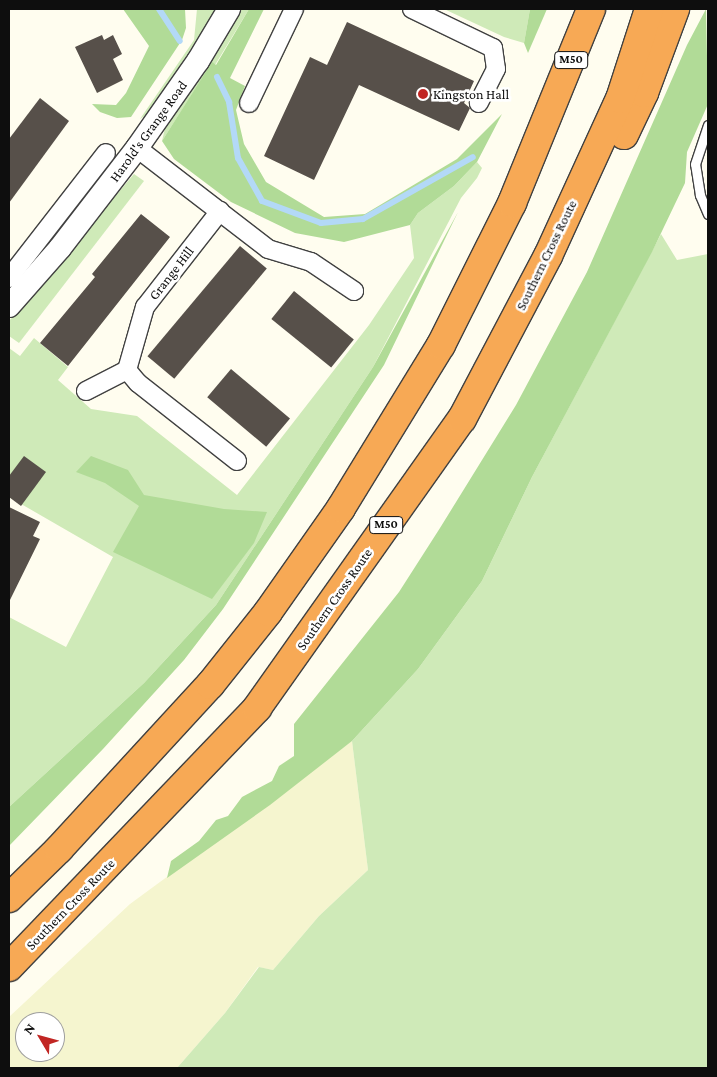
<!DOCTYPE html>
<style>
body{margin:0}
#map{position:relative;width:717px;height:1077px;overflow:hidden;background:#fffdef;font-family:"Crimson Pro",serif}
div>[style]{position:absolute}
.farmland>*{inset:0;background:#f5f5cf}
.green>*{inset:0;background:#cfeab8}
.forest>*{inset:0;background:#b1db97}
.stream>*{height:6px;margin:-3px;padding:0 3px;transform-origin:3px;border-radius:3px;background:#b3d9f7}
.building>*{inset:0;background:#57504a;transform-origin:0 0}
.roads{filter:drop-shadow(1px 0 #414141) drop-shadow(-1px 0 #414141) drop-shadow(0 1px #414141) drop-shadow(0 -1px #414141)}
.service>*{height:9px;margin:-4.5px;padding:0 4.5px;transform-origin:4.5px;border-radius:4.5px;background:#fff}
.minor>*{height:18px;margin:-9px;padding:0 9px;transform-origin:9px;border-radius:9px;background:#fff}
.tertiary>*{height:22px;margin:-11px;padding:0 11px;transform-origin:11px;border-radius:11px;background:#fff}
.motorway>*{height:28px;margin:-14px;padding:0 14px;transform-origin:14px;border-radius:14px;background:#f7a955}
.dots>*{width:14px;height:14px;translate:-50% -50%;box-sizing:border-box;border:2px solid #fff;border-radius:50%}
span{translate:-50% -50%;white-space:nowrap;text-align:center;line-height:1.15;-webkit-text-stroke:5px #fff;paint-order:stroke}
.shield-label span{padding:1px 4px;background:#fff;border:1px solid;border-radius:4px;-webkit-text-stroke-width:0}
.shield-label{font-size:12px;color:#0e0e0e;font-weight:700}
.poi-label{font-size:14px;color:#0e0e0e}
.left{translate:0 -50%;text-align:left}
.street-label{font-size:14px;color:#0e0e0e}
.frame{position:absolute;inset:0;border:10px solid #0e0e0e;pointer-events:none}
.north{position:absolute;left:15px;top:1012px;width:50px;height:50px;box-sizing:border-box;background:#fff;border:1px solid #9f9f9f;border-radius:50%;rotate:307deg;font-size:14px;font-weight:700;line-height:20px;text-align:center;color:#0e0e0e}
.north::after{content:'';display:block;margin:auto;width:18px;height:22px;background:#c12623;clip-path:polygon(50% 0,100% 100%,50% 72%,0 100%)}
</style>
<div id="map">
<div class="farmland">
<div style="clip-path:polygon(evenodd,352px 741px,368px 870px,319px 916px,273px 970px,258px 967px,225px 1013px,177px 1068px,9px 1068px,9px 1017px,130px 904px,352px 741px,25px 1022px,55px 1022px,55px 1052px,25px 1052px,25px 1022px)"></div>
</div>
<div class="green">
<div style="clip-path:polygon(197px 9px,217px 9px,149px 113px,140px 119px,194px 40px)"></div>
<div style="clip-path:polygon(242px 9px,249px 9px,215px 65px,212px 63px,162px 141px,166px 124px,212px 57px,214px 58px)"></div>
<div style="clip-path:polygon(444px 9px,530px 9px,524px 43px,504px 37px)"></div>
<div style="clip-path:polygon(477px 162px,482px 168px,477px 178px,461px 198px,373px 367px,216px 605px,144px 683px,9px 807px,9px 617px,66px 647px,113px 557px,9px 497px,9px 348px,20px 356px,34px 338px,68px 367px,58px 380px,91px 409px,137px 416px,237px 495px,369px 325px,414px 258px,410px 225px,418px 213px,454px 186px)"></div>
<div style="clip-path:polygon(134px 174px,144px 181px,19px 343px,9px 336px,9px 321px)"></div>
<div style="clip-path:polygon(661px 234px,677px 260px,708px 254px,708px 1068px,177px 1068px,225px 1013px,259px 967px,273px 970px,319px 916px,368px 870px,352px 741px,418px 669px,482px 581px,532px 477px)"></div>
</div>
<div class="forest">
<div style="clip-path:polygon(123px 9px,185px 9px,186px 28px,182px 40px,131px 117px,117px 118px,100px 112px,92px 104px,116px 105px,126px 93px,149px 46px)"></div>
<div style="clip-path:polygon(249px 9px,264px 9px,230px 78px,245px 86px,236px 110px,244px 144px,266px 182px,324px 217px,365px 214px,457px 159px,502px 114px,477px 162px,454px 186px,418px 213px,410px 225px,344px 242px,295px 233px,231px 202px,174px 159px,162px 141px,212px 62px,216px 65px)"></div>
<div style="clip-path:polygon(530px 9px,547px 9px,528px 53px,524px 43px)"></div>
<div style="clip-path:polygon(706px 9px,708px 104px,687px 152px,685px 183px,652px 252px,532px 477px,482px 581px,418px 669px,352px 741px,270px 805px,167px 878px,171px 861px,199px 841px,216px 820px,228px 816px,242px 797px,272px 781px,279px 766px,294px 756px,294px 724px,399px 592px,440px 528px,516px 405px,587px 272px,687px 45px)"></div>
<div style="clip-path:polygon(458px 212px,384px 365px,223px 609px,184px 660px,103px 749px,9px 846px,9px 807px,144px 683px,216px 605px,373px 367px)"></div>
<div style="clip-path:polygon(91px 456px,128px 470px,144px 495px,224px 509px,267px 512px,254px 543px,212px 599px,113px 552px,139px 506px,105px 483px,76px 472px)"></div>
</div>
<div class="stream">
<div style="left:159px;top:9px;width:38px;rotate:57deg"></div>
<div style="left:217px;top:77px;width:28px;rotate:64deg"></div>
<div style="left:229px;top:102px;width:57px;rotate:80.9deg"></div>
<div style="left:238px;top:158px;width:49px;rotate:60.8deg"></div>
<div style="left:262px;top:201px;width:63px;rotate:20.4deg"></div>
<div style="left:321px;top:223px;width:42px;rotate:-5.4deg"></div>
<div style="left:363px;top:219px;width:126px;rotate:-29.4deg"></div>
</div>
<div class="building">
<div style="clip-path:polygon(347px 22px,474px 81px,464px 103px,470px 108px,459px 131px,359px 85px,314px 180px,264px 156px,310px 57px,327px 65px)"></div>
<div style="clip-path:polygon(102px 35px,104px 40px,113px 35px,122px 54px,113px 59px,123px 80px,97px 93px,75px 47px)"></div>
<div style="clip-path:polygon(40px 98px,69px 121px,9px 203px,9px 139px)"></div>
<div style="clip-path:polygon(141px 214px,170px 237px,68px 366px,40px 343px,95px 277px,92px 274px)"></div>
<div style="left:240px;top:246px;width:35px;height:144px;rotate:40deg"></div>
<div style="left:294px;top:291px;width:77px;height:36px;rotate:39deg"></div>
<div style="left:231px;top:369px;width:77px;height:37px;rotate:40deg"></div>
<div style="clip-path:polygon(24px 456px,46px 472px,21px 506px,9px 497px,9px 476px)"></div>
<div style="clip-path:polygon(9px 507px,40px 522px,33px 536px,40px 539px,9px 602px)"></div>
</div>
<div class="roads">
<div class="service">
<div style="left:708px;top:214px;width:21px;rotate:-113deg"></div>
<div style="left:700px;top:195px;width:31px;rotate:-99deg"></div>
<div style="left:695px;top:164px;width:41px;rotate:-71.6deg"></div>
</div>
<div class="minor">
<div style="left:412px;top:9px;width:90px;rotate:25.7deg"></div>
<div style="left:493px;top:48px;width:21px;rotate:82deg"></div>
<div style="left:496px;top:69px;width:38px;rotate:117deg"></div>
<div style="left:249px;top:103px;width:104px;rotate:-64.4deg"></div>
<div style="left:137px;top:148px;width:165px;rotate:37.6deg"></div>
<div style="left:268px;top:249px;width:45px;rotate:16.8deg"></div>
<div style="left:311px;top:262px;width:52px;rotate:34deg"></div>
<div style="left:9px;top:278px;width:158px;rotate:-52.2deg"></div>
<div style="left:127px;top:370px;width:17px;rotate:50deg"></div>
<div style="left:138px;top:383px;width:126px;rotate:38.2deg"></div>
<div style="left:86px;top:391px;width:46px;rotate:-27.1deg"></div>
<div style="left:127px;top:370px;width:66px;rotate:-74.1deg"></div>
<div style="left:145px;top:307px;width:122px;rotate:-52deg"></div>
</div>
<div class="tertiary">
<div style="left:9px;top:306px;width:77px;rotate:-48.7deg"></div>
<div style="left:60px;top:248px;width:126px;rotate:-52.4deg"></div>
<div style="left:137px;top:148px;width:106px;rotate:-55deg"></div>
<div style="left:198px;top:61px;width:61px;rotate:-59.2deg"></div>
</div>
<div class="motorway">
<div style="left:624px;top:135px;width:47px;rotate:-64.5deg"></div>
<div style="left:644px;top:93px;width:90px;rotate:-69.7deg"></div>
<div style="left:9px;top:898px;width:70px;rotate:-44.4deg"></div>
<div style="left:59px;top:849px;width:223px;rotate:-47.4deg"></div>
<div style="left:210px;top:685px;width:93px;rotate:-51.5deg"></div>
<div style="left:268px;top:612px;width:127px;rotate:-54.9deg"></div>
<div style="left:341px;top:508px;width:191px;rotate:-58.5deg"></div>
<div style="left:441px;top:345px;width:159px;rotate:-63.4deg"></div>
<div style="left:512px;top:203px;width:209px;rotate:-67.8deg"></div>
<div style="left:9px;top:967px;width:359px;rotate:-46.2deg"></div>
<div style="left:257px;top:708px;width:354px;rotate:-54.7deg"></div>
<div style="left:462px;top:419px;width:184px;rotate:-62.2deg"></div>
<div style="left:548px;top:256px;width:173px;rotate:-65.4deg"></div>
<div style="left:620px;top:99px;width:95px;rotate:-72.1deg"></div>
</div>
</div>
<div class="dots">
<div style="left:423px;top:94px;background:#c12623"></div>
</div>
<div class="shield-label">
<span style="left:571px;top:60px">M50</span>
<span style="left:386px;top:525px">M50</span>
</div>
<div class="poi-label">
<span class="left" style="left:433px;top:94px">Kingston Hall</span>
</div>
<div class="street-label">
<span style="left:148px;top:131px;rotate:-54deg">Harold's Grange Road</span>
<span style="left:546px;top:255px;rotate:-64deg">Southern Cross Route</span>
<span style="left:171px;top:273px;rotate:-52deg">Grange Hill</span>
<span style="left:334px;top:599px;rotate:-55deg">Southern Cross Route</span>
<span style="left:70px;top:904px;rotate:-46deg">Southern Cross Route</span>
</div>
<div class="frame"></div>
<div class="north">N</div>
</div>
